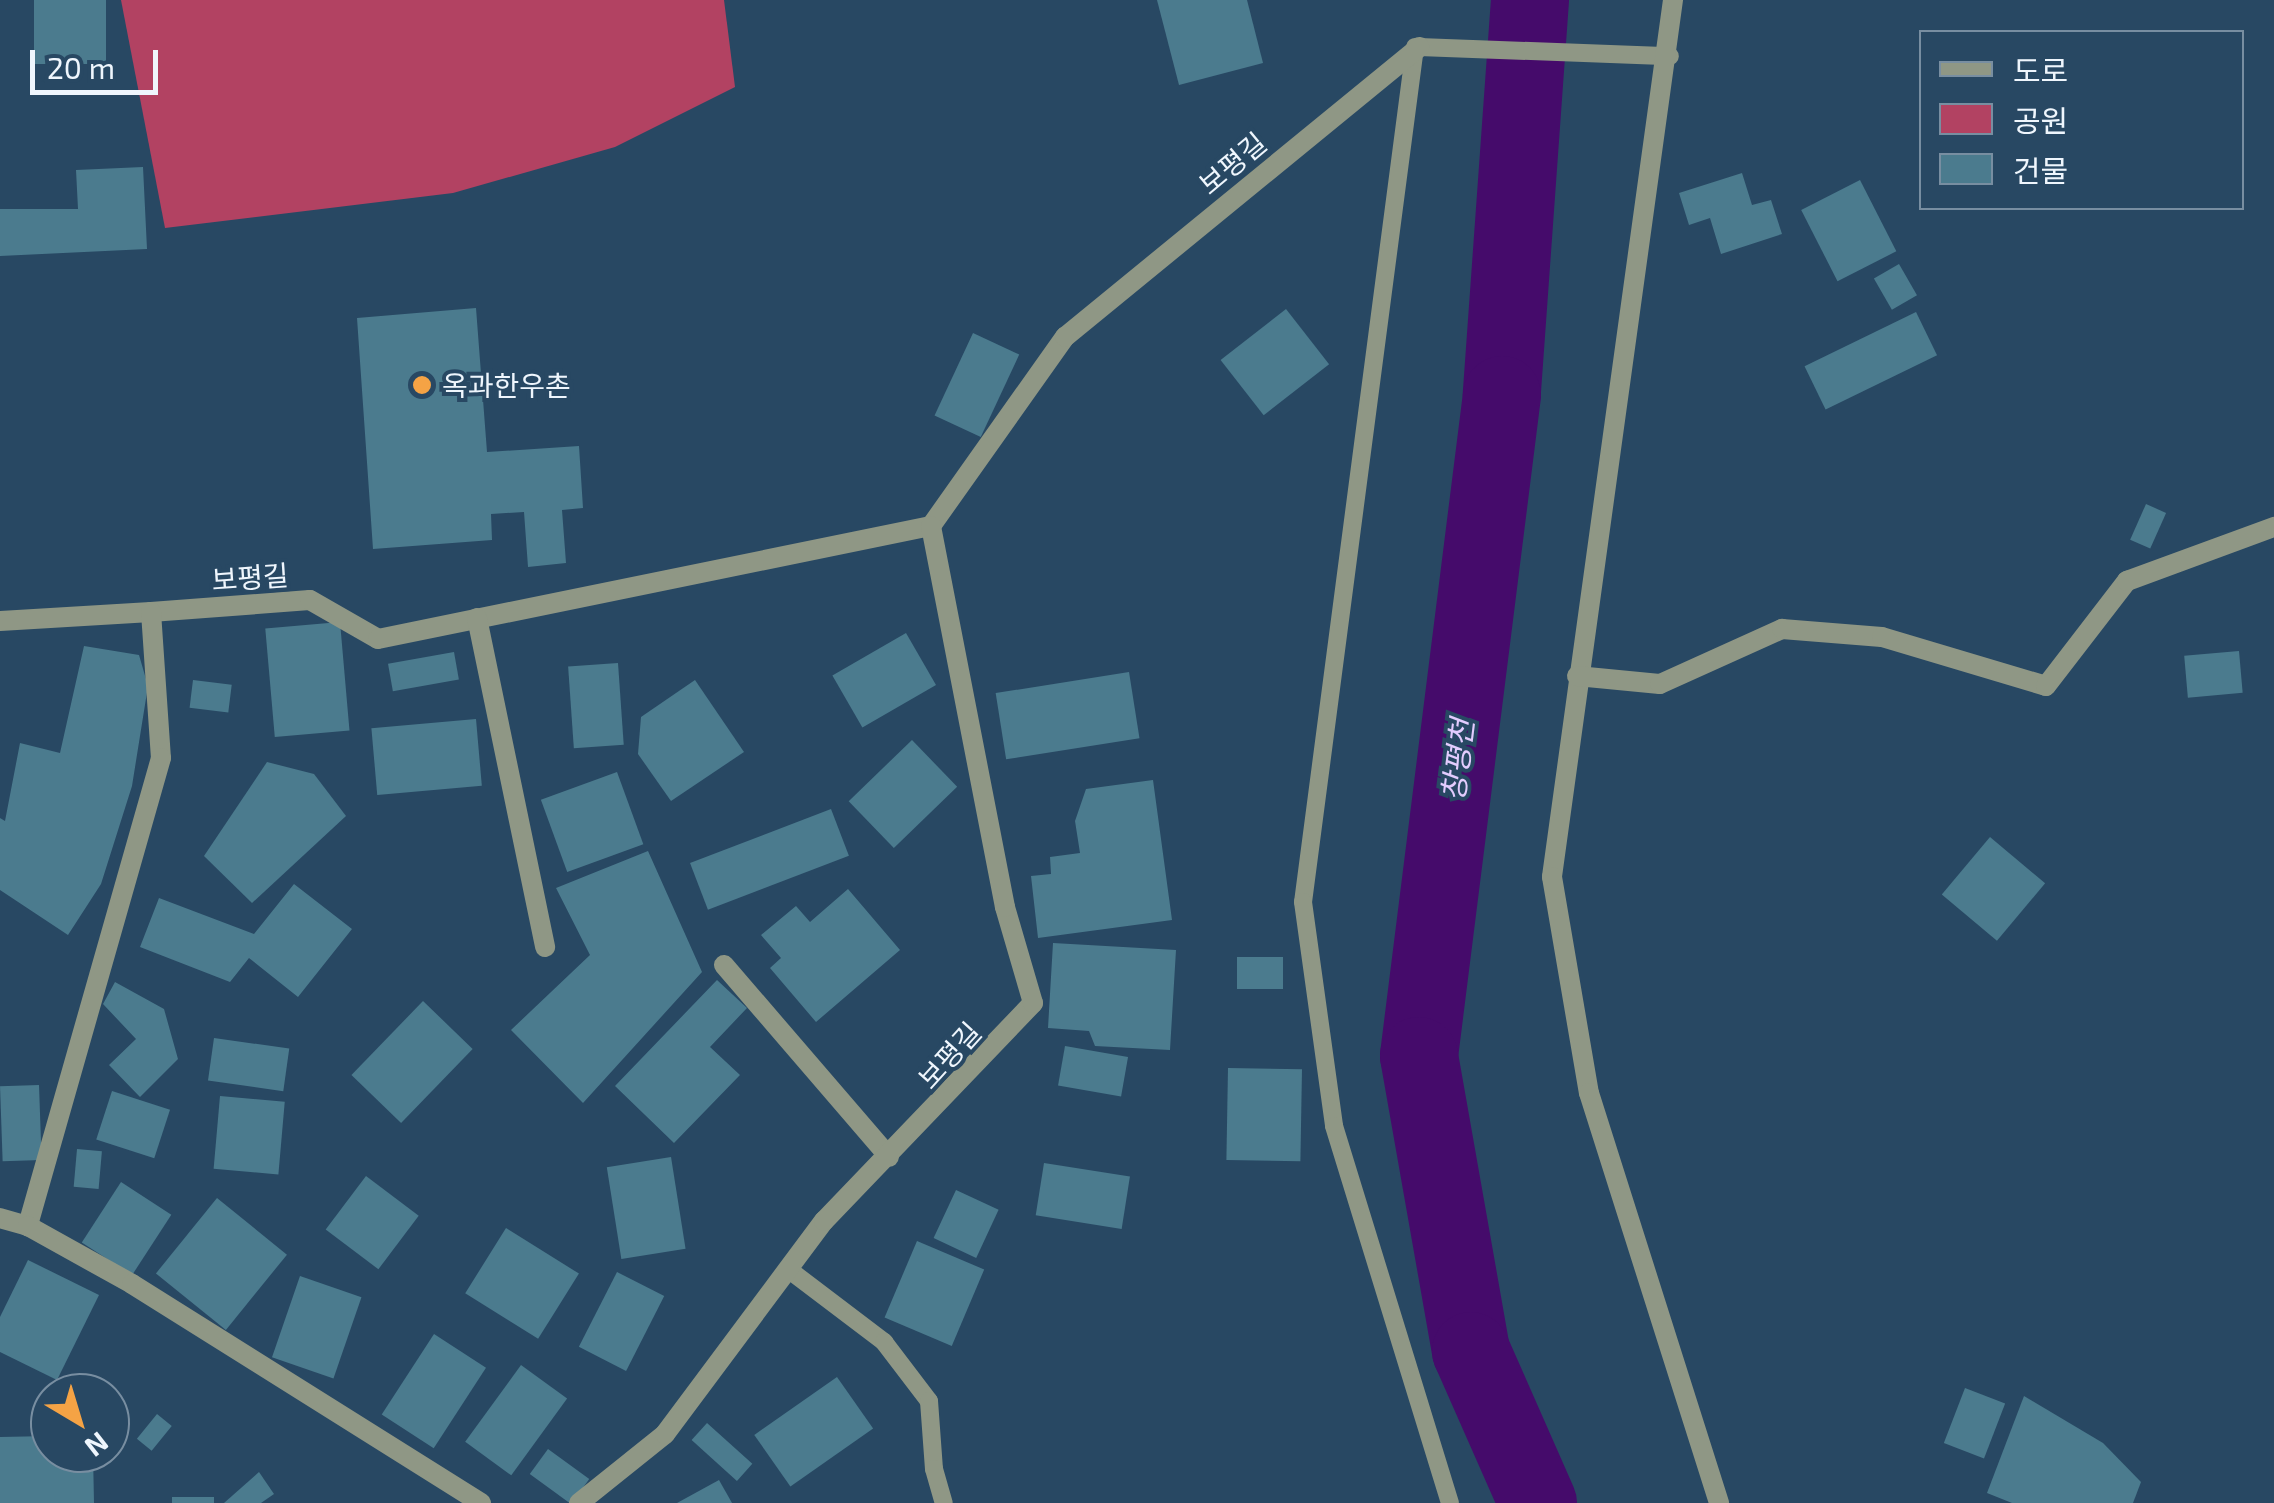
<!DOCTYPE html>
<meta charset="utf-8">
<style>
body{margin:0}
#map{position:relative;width:2274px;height:1503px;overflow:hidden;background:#284863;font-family:"Exo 2","Noto Sans KR",sans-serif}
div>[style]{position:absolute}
.green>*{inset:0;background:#b24262}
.river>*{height:78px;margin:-39px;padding:0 39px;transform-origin:39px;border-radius:39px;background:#450b6b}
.building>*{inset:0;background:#4b7b8e;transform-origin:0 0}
.lane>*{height:18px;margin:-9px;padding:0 9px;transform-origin:9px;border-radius:9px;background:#8f9785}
.street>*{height:20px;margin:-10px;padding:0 10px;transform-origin:10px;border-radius:10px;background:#8f9785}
.dots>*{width:28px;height:28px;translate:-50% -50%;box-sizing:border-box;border:5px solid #284863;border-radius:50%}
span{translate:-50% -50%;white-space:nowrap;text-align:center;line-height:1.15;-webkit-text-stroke:8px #284863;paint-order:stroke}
.street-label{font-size:28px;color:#eff6fd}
.poi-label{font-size:28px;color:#eff6fd}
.left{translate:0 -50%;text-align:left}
.water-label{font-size:30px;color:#e3ccfe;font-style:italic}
.legend{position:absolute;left:1919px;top:30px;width:325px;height:180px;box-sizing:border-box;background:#284863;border:2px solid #788ea1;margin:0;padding:12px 18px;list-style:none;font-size:30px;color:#eff6fd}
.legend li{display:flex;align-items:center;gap:20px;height:50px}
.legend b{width:50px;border:2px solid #788ea1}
.north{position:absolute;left:30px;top:1373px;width:100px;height:100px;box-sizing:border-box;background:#284863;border:2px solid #788ea1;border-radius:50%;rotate:142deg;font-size:28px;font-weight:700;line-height:40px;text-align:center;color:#eff6fd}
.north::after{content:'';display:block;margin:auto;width:35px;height:45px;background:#f5a345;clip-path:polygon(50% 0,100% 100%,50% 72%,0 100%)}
.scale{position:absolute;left:30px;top:50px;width:128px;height:45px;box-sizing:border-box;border:5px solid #eff6fd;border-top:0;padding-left:12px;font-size:30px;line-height:35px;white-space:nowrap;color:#eff6fd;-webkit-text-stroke:8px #284863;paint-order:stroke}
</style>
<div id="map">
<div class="green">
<div style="clip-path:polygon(121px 0,724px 0,735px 87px,615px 147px,453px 193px,165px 228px)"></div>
</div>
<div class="river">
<div style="left:1530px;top:0;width:396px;rotate:94.1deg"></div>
<div style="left:1502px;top:395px;width:666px;rotate:97.16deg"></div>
<div style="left:1419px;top:1056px;width:300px;rotate:80deg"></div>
<div style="left:1471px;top:1351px;width:166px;rotate:66.2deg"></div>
</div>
<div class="building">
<div style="left:34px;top:0;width:72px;height:64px"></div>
<div style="clip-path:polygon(1157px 0,1247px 0,1263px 63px,1179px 85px)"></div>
<div style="clip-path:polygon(143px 167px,147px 249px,0 256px,0 209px,78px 209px,76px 170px)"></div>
<div style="clip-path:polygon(1742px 173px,1752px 205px,1771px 200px,1782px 234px,1721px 254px,1710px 218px,1689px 225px,1679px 193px)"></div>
<div style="left:1860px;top:180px;width:80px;height:66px;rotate:63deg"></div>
<div style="left:1899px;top:264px;width:36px;height:29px;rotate:60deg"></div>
<div style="clip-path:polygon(476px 308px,487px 452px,579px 446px,583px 508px,562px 510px,566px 563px,528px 567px,524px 512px,491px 514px,492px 540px,373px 549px,357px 318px)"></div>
<div style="left:1286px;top:309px;width:70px;height:83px;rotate:52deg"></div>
<div style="left:1916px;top:312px;width:48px;height:124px;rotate:64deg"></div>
<div style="left:973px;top:333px;width:51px;height:91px;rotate:25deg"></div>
<div style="left:2146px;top:504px;width:22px;height:39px;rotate:24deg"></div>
<div style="left:340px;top:622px;width:109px;height:75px;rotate:85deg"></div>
<div style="left:906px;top:633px;width:60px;height:85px;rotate:60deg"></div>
<div style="clip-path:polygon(84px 646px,139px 655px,148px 686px,132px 786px,101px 884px,68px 935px,0 890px,0 818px,5px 821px,20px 743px,60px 753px)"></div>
<div style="left:2239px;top:651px;width:42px;height:55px;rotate:85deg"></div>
<div style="left:454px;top:652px;width:28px;height:67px;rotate:80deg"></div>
<div style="left:618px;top:663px;width:82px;height:50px;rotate:86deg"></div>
<div style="left:1129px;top:672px;width:67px;height:135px;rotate:81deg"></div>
<div style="left:193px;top:680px;width:39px;height:28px;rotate:7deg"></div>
<div style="clip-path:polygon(695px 680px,744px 752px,671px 801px,638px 754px,641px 717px)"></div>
<div style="left:476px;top:719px;width:67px;height:105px;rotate:85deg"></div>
<div style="left:912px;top:740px;width:65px;height:88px;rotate:46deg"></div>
<div style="clip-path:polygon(267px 762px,314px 774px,346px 816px,252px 903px,204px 856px)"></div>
<div style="left:617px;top:772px;width:77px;height:81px;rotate:70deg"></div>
<div style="clip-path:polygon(1153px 780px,1172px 920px,1038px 938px,1031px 876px,1051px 874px,1050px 857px,1080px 853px,1075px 821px,1086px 789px)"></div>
<div style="left:831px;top:809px;width:50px;height:151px;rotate:69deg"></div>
<div style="left:1990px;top:837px;width:72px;height:75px;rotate:40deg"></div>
<div style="clip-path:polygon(648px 851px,702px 972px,583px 1103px,511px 1030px,590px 955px,556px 888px)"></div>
<div style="clip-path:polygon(294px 884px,352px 929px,298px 997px,249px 958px,230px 982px,140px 947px,159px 898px,254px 934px)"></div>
<div style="clip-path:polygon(848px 889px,900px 950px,816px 1022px,770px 968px,781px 958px,761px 935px,796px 906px,810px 922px)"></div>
<div style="clip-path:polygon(1053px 943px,1176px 950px,1170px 1050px,1095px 1046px,1089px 1031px,1048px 1028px)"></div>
<div style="left:1237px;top:957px;width:46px;height:32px"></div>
<div style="clip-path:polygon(717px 980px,747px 1008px,710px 1047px,740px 1075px,674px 1143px,615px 1086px)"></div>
<div style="clip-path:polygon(115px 982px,164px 1009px,178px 1059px,140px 1097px,109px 1065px,136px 1039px,103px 1004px)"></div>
<div style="left:423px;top:1001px;width:69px;height:103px;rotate:44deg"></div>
<div style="left:214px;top:1038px;width:76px;height:43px;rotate:8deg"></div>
<div style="left:1065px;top:1046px;width:64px;height:40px;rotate:10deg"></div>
<div style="left:1228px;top:1068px;width:74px;height:92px;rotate:1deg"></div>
<div style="left:39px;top:1085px;width:75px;height:39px;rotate:88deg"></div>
<div style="left:112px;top:1091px;width:61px;height:51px;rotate:18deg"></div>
<div style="left:220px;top:1096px;width:65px;height:73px;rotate:5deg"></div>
<div style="left:77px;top:1149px;width:25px;height:38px;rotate:5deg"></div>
<div style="left:671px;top:1157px;width:93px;height:65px;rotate:81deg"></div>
<div style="left:1044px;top:1163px;width:87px;height:53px;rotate:9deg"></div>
<div style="left:366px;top:1176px;width:66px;height:67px;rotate:37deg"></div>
<div style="left:121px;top:1182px;width:60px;height:72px;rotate:33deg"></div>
<div style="left:956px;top:1190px;width:47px;height:53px;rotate:25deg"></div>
<div style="left:217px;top:1198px;width:90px;height:97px;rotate:39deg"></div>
<div style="left:506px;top:1228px;width:86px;height:77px;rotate:32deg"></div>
<div style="left:917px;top:1241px;width:73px;height:83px;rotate:23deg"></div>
<div style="clip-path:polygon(28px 1260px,99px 1295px,57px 1380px,0 1352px,0 1317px)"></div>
<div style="left:617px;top:1272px;width:53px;height:84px;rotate:27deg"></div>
<div style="left:300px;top:1276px;width:65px;height:86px;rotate:19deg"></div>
<div style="left:434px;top:1334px;width:62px;height:96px;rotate:33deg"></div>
<div style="left:521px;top:1365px;width:57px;height:95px;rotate:36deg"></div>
<div style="left:837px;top:1377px;width:63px;height:101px;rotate:55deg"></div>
<div style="left:1965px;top:1388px;width:43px;height:59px;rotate:21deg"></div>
<div style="clip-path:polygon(2024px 1396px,2103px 1443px,2141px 1482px,2133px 1503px,2012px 1503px,1987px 1493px)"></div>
<div style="left:157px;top:1414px;width:19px;height:32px;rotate:39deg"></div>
<div style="left:707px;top:1423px;width:61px;height:23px;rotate:42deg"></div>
<div style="clip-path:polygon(50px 1436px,50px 1453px,93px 1453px,94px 1503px,0 1503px,0 1437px)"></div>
<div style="left:548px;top:1449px;width:51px;height:31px;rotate:36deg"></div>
<div style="clip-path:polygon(259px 1472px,274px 1494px,261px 1503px,224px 1503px)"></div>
<div style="clip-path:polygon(719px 1480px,732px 1503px,677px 1503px)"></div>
<div style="left:172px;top:1497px;width:42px;height:6px"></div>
</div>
<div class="lane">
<div style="left:1415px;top:47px;width:862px;rotate:97.46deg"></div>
<div style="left:1303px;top:902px;width:226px;rotate:82.1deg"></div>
<div style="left:1334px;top:1126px;width:394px;rotate:72.9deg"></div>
<div style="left:1419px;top:47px;width:251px;rotate:2.1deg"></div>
<div style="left:788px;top:1269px;width:121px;rotate:37.2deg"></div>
<div style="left:884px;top:1342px;width:74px;rotate:52.7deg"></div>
<div style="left:929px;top:1401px;width:68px;rotate:85.8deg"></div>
<div style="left:934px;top:1469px;width:35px;rotate:74deg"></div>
</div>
<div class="street">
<div style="left:1673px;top:0;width:885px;rotate:97.86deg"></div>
<div style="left:1552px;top:877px;width:219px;rotate:80.3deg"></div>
<div style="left:1589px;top:1093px;width:430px;rotate:72.4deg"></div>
<div style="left:151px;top:612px;width:159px;rotate:-4.3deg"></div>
<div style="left:310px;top:600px;width:78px;rotate:29.8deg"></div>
<div style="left:378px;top:639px;width:564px;rotate:-11.55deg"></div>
<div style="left:931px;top:526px;width:232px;rotate:-54.7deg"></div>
<div style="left:1065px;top:337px;width:458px;rotate:-39.3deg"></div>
<div style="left:477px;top:618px;width:336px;rotate:78.3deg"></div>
<div style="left:0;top:621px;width:151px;rotate:-3.4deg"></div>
<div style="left:151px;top:612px;width:146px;rotate:86.1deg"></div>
<div style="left:161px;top:758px;width:487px;rotate:105.9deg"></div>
<div style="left:1577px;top:676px;width:83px;rotate:5.5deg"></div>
<div style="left:1660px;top:684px;width:134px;rotate:-24.3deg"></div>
<div style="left:1782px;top:629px;width:100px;rotate:4.6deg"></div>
<div style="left:1882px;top:637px;width:171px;rotate:16.6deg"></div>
<div style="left:2046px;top:686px;width:133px;rotate:-52.4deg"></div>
<div style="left:2127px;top:581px;width:157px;rotate:-20.2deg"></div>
<div style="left:724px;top:965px;width:253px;rotate:49.3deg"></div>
<div style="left:0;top:1218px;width:29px;rotate:16deg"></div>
<div style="left:28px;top:1226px;width:119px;rotate:29.1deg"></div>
<div style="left:132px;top:1284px;width:412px;rotate:32.1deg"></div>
<div style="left:579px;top:1503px;width:110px;rotate:-38.7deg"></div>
<div style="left:665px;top:1434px;width:266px;rotate:-53.3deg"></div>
<div style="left:824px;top:1221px;width:302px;rotate:-46.2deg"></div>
<div style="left:1033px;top:1003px;width:100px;rotate:-106.3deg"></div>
<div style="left:1005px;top:907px;width:388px;rotate:-101deg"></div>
</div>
<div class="dots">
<div style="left:422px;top:385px;background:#f5a345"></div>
</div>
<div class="street-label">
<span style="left:1232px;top:163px;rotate:-40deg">보평길</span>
<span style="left:250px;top:577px;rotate:-4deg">보평길</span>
<span style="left:949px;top:1055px;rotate:-48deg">보평길</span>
</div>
<div class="poi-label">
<span class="left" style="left:442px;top:385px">옥과한우촌</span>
</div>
<div class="water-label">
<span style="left:1457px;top:760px;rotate:-83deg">창평천</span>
</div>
<ul class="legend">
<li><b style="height:12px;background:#8f9785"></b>도로</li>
<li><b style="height:28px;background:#b24262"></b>공원</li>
<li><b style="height:28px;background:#4b7b8e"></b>건물</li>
</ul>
<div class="north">N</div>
<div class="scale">20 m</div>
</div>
